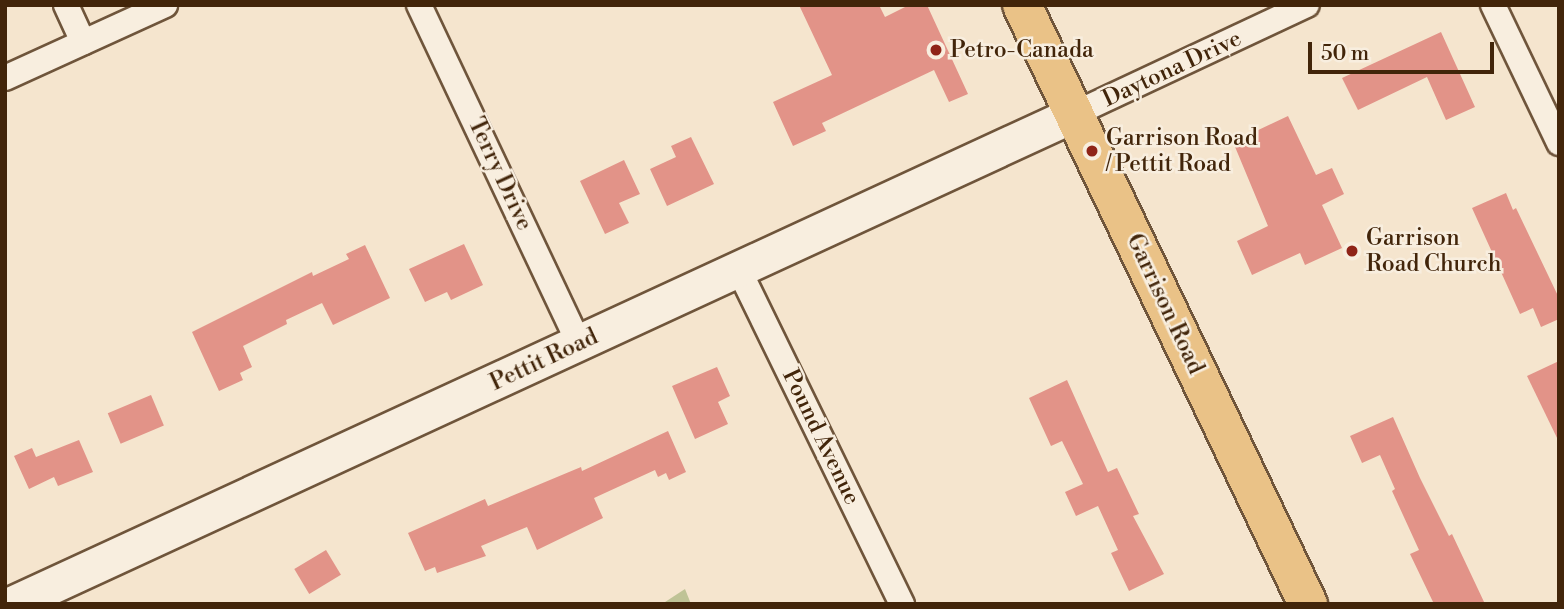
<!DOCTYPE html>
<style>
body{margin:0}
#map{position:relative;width:1564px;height:609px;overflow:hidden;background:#f5e5ce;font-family:"Libre Bodoni",serif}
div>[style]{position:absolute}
.green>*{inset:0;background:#bfc396}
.building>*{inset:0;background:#e29388;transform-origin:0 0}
.roads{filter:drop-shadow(2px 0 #6f553b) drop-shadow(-2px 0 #6f553b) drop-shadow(0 2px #6f553b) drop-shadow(0 -2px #6f553b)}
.street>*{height:24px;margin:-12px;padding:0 12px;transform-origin:12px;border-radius:12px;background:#f8eedf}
.secondary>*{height:35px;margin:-17.5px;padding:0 17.5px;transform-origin:17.5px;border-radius:17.5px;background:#f8eedf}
.primary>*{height:38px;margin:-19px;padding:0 19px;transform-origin:19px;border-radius:19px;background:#eac287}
.dots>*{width:19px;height:19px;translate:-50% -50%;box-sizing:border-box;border:4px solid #f8eedf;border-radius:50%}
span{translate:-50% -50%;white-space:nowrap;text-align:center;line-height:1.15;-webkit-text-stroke:5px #f8eedf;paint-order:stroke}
.poi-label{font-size:23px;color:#42250a}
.left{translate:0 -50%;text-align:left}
.street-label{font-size:23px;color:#42250a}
.frame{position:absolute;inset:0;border:7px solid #42250a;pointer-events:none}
.scale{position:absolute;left:1308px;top:42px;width:186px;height:32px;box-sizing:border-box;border:4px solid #42250a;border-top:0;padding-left:9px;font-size:21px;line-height:24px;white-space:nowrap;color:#42250a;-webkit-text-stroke:5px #f8eedf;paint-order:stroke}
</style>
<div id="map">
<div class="green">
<div style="clip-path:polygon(685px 589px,691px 604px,662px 604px)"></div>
</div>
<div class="building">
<div style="clip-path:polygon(799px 5px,879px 5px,885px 17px,909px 5px,927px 5px,968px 94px,949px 102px,934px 70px,822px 123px,826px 131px,793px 146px,773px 102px,832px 75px)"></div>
<div style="clip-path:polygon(1441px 32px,1475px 107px,1446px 120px,1427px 77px,1358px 110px,1342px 78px)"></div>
<div style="clip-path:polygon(1288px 116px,1316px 175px,1332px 168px,1344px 194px,1322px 205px,1342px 248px,1305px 265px,1300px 253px,1252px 275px,1237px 241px,1268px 226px,1233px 142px)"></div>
<div style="clip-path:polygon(691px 137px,714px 184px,667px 206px,650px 169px,676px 157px,671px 146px)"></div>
<div style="clip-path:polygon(624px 160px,640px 194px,619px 203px,629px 223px,605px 234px,580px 181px)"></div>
<div style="clip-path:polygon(1506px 193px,1513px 210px,1516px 208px,1559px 298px,1559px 319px,1541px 327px,1533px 308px,1520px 314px,1472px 208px)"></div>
<div style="clip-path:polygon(464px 244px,483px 285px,451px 300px,447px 292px,425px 302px,409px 269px)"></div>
<div style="clip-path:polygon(365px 245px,390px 298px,333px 325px,322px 303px,286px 320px,287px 324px,243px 346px,252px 367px,240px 373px,243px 380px,219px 391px,192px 332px,312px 272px,313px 276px,349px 259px,346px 254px)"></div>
<div style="clip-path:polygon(1559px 361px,1559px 442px,1527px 376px)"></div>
<div style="clip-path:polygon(717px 367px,730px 396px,718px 402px,728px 424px,695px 439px,672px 386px)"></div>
<div style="clip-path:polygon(1067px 380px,1108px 472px,1117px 468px,1139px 514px,1133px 516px,1164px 574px,1129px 591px,1111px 553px,1118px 550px,1098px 506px,1076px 516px,1065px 492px,1083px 484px,1062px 441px,1051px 446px,1029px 398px)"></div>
<div style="left:151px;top:395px;width:33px;height:47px;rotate:67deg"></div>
<div style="clip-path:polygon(1393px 417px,1420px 478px,1449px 536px,1452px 534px,1485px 604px,1434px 604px,1410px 554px,1419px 550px,1392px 491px,1395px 489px,1380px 455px,1362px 463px,1350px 436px)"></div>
<div style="clip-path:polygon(668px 431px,686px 472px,669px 480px,666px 473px,658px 477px,655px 470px,594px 498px,603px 518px,537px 550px,527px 527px,481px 546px,486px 556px,437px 573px,435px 567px,425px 571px,408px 533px,485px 499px,488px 506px,581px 467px,582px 471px)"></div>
<div style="clip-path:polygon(79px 440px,93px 472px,58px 486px,54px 477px,29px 489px,14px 456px,32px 448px,36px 457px)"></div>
<div style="left:326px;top:550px;width:29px;height:37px;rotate:59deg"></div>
</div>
<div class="roads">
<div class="street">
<div style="left:66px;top:5px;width:41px;rotate:65.3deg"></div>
<div style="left:419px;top:5px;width:374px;rotate:64.7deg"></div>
<div style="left:1493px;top:5px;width:153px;rotate:64.4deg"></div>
<div style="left:5px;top:78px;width:176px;rotate:-24.5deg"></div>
<div style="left:1074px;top:114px;width:257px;rotate:-25.1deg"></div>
<div style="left:739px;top:270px;width:372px;rotate:64deg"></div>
</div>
<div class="secondary">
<div style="left:12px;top:604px;width:1170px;rotate:-24.77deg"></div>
</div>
<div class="primary">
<div style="left:1022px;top:5px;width:664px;rotate:64.48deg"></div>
</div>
</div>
<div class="dots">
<div style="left:936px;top:50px;background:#8f2418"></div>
<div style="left:1092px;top:151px;background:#8f2418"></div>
<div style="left:1352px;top:251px;background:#8f2418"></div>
</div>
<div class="poi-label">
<span class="left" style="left:950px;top:50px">Petro-Canada</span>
<span class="left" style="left:1106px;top:151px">Garrison Road<br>/ Pettit Road</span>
<span class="left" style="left:1366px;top:251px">Garrison<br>Road Church</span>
</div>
<div class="street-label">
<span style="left:1172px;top:69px;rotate:-25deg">Daytona Drive</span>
<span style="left:500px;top:174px;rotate:65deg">Terry Drive</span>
<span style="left:1165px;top:304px;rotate:65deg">Garrison Road</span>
<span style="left:544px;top:360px;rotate:-25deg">Pettit Road</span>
<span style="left:821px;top:437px;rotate:64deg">Pound Avenue</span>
</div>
<div class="frame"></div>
<div class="scale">50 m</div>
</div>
